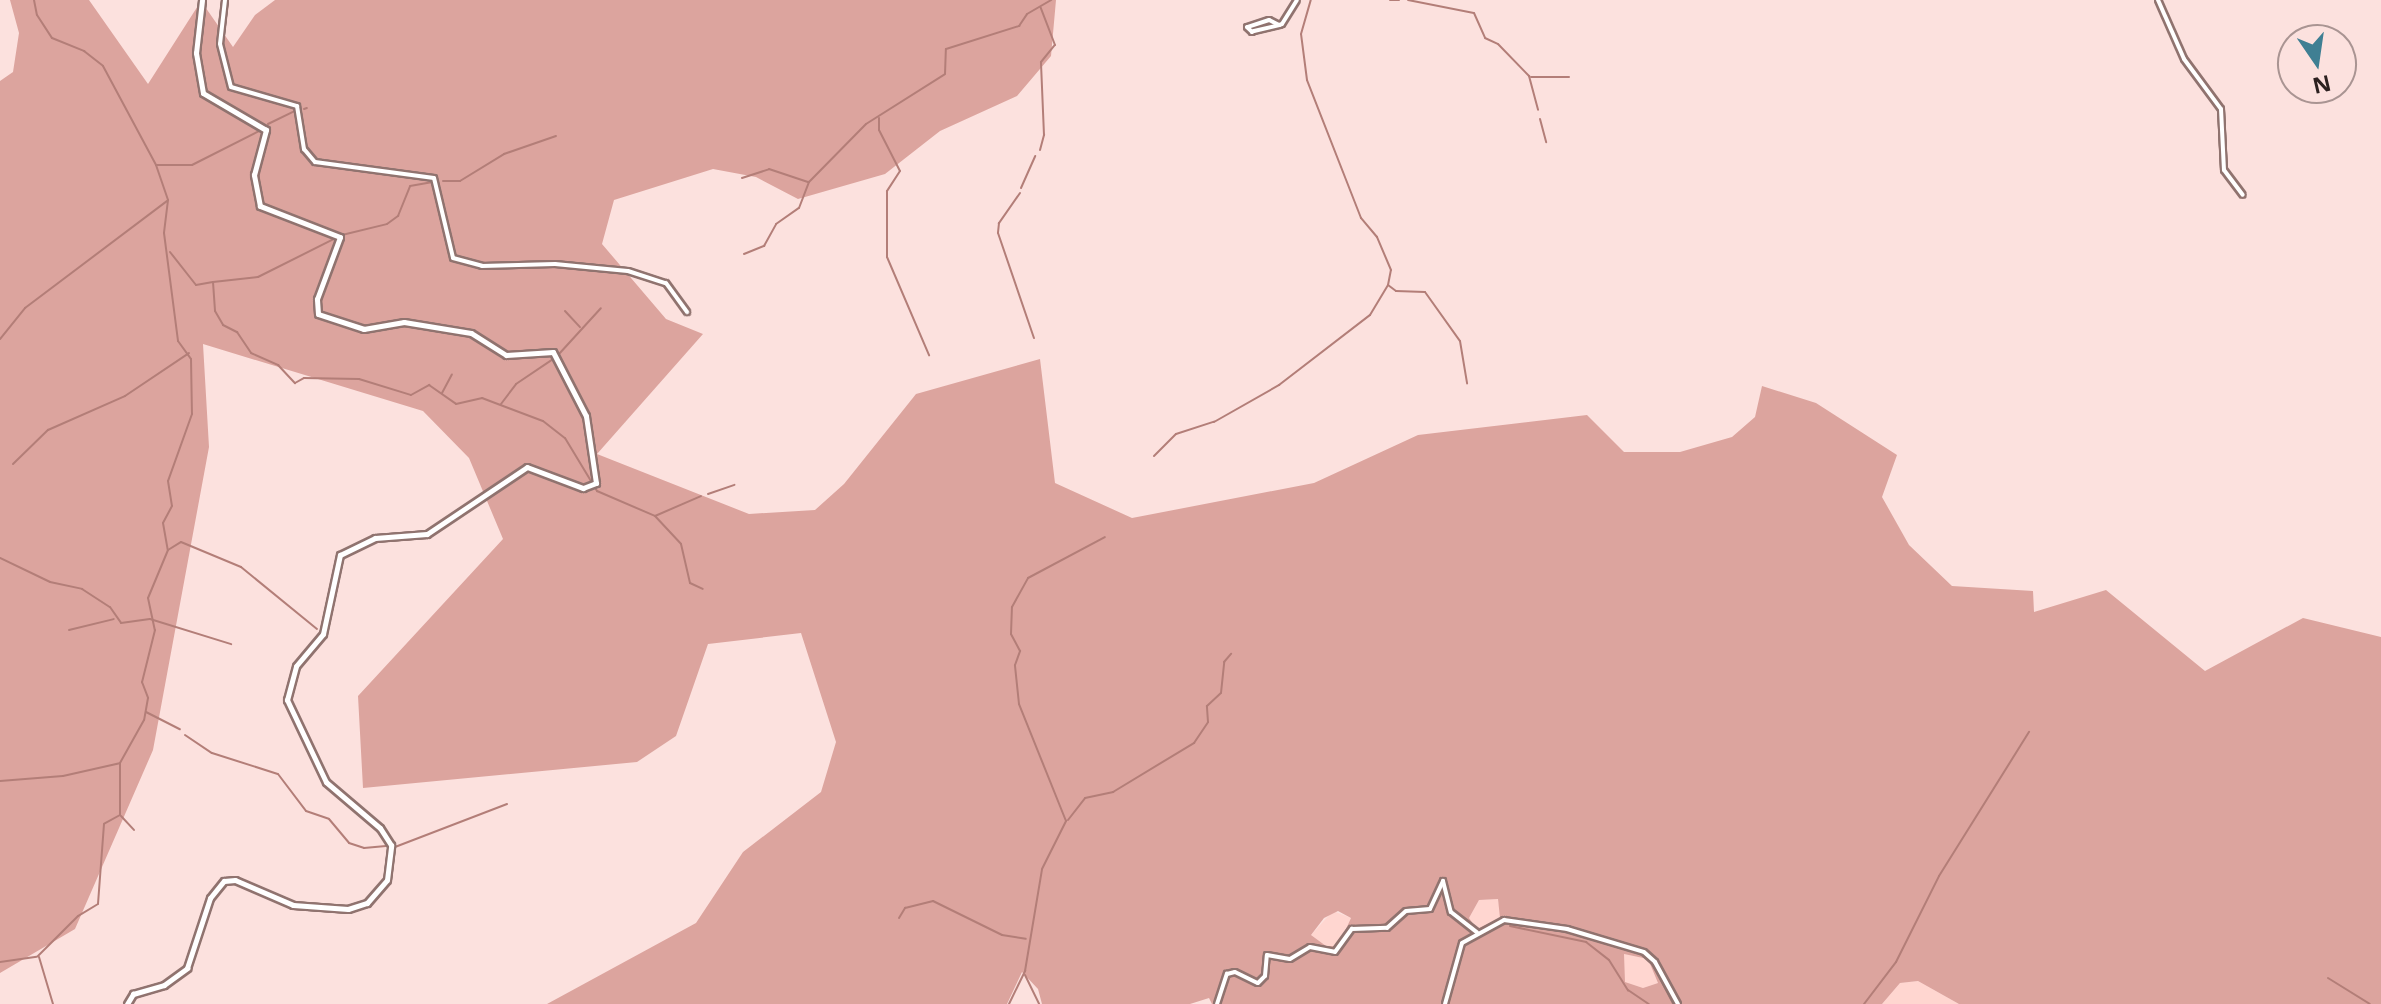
<!DOCTYPE html>
<style>
body{margin:0}
#map{position:relative;width:2381px;height:1004px;overflow:hidden;background:#fce1de;font-family:"Open Sans",sans-serif}
div>[style]{position:absolute}
.built>*{inset:0;background:#ffd6d0}
.forest>*{inset:0;background:#dca49e}
.stream>*{height:2px;margin:-1px;padding:0 1px;transform-origin:1px;border-radius:1px;background:#b37e78}
.roads{filter:drop-shadow(2px 0 #90736f) drop-shadow(-2px 0 #90736f) drop-shadow(0 2px #90736f) drop-shadow(0 -2px #90736f)}
.minor>*{height:4px;margin:-2px;padding:0 2px;transform-origin:2px;border-radius:2px;background:#fff}
.tertiary>*{height:5px;margin:-2.5px;padding:0 2.5px;transform-origin:2.5px;border-radius:2.5px;background:#fff}
span{translate:-50% -50%;white-space:nowrap;text-align:center;line-height:1.15;-webkit-text-stroke:7px #fce1de;paint-order:stroke}
.north{position:absolute;left:2277px;top:24px;width:80px;height:80px;box-sizing:border-box;background:#fce1de;border:2px solid #a99492;border-radius:50%;rotate:167deg;font-size:22px;font-weight:700;line-height:32px;text-align:center;color:#2d2120}
.north::after{content:'';display:block;margin:auto;width:28px;height:36px;background:#3f7f93;clip-path:polygon(50% 0,100% 100%,50% 72%,0 100%)}
</style>
<div id="map">
<div class="built">
<div style="clip-path:polygon(1498px 899px,1501px 918px,1478px 929px,1469px 918px,1479px 900px)"></div>
<div style="clip-path:polygon(1333px 911px,1351px 918px,1337px 946px,1326px 946px,1311px 935px)"></div>
<div style="clip-path:polygon(1624px 954px,1648px 959px,1658px 983px,1643px 988px,1624px 982px)"></div>
<div style="clip-path:polygon(1918px 981px,1959px 1004px,1882px 1004px,1900px 983px)"></div>
</div>
<div class="forest">
<div style="clip-path:polygon(evenodd,10px 0,89px 0,148px 84px,201px 1px,233px 47px,255px 15px,275px 0,1056px 0,1051px 56px,1017px 96px,940px 131px,885px 174px,798px 199px,756px 177px,713px 169px,614px 200px,602px 244px,666px 319px,703px 334px,597px 454px,749px 514px,815px 510px,844px 484px,916px 394px,1040px 359px,1055px 483px,1132px 518px,1314px 483px,1418px 435px,1587px 415px,1624px 452px,1680px 452px,1732px 437px,1755px 417px,1762px 386px,1816px 403px,1897px 455px,1882px 497px,1909px 545px,1952px 586px,2033px 591px,2034px 612px,2106px 590px,2205px 671px,2303px 618px,2381px 637px,2381px 1004px,1959px 1004px,1918px 981px,1900px 983px,1882px 1004px,1212px 1004px,1209px 998px,1190px 1004px,1042px 1004px,1038px 989px,1022px 972px,1007px 1004px,547px 1004px,696px 923px,743px 852px,821px 792px,836px 742px,801px 633px,708px 644px,676px 736px,637px 762px,363px 788px,358px 696px,503px 539px,469px 458px,423px 411px,203px 344px,209px 447px,153px 750px,75px 929px,0 973px,0 81px,13px 72px,19px 33px,10px 0,1498px 899px,1500px 918px,1477px 929px,1469px 918px,1479px 900px,1498px 899px,10px 0,1338px 911px,1351px 918px,1338px 946px,1326px 946px,1311px 935px,1324px 918px,1338px 911px,10px 0,1624px 954px,1648px 959px,1658px 983px,1643px 988px,1625px 982px,1624px 954px)"></div>
</div>
<div class="stream">
<div style="left:34px;top:0;width:15px;rotate:79deg"></div>
<div style="left:37px;top:15px;width:27px;rotate:57deg"></div>
<div style="left:52px;top:38px;width:35px;rotate:22deg"></div>
<div style="left:84px;top:51px;width:24px;rotate:38deg"></div>
<div style="left:103px;top:66px;width:112px;rotate:61.8deg"></div>
<div style="left:156px;top:165px;width:37px;rotate:71deg"></div>
<div style="left:168px;top:200px;width:33px;rotate:97deg"></div>
<div style="left:164px;top:233px;width:109px;rotate:82.6deg"></div>
<div style="left:178px;top:341px;width:22px;rotate:54deg"></div>
<div style="left:191px;top:359px;width:55px;rotate:89deg"></div>
<div style="left:192px;top:414px;width:71px;rotate:109.7deg"></div>
<div style="left:168px;top:481px;width:25px;rotate:81deg"></div>
<div style="left:172px;top:506px;width:19px;rotate:118deg"></div>
<div style="left:163px;top:523px;width:27px;rotate:80deg"></div>
<div style="left:168px;top:550px;width:52px;rotate:112.6deg"></div>
<div style="left:148px;top:598px;width:33px;rotate:78deg"></div>
<div style="left:155px;top:630px;width:54px;rotate:104deg"></div>
<div style="left:142px;top:682px;width:17px;rotate:69deg"></div>
<div style="left:148px;top:698px;width:22px;rotate:100deg"></div>
<div style="left:144px;top:720px;width:49px;rotate:119.2deg"></div>
<div style="left:120px;top:763px;width:52px;rotate:90deg"></div>
<div style="left:120px;top:815px;width:18px;rotate:151deg"></div>
<div style="left:104px;top:824px;width:80px;rotate:94.3deg"></div>
<div style="left:98px;top:904px;width:23px;rotate:149deg"></div>
<div style="left:78px;top:916px;width:57px;rotate:135deg"></div>
<div style="left:1390px;top:0;width:9px"></div>
<div style="left:1408px;top:0;width:67px;rotate:11.1deg"></div>
<div style="left:1474px;top:13px;width:27px;rotate:66deg"></div>
<div style="left:1485px;top:38px;width:14px;rotate:25deg"></div>
<div style="left:1498px;top:44px;width:45px;rotate:45.9deg"></div>
<div style="left:1529px;top:76px;width:35px;rotate:75deg"></div>
<div style="left:1531px;top:77px;width:38px"></div>
<div style="left:304px;top:109px;width:3px;rotate:-18deg"></div>
<div style="left:879px;top:118px;width:12px;rotate:90deg"></div>
<div style="left:879px;top:130px;width:46px;rotate:62.9deg"></div>
<div style="left:900px;top:171px;width:24px;rotate:123deg"></div>
<div style="left:887px;top:191px;width:66px;rotate:90deg"></div>
<div style="left:887px;top:257px;width:107px;rotate:66.8deg"></div>
<div style="left:1540px;top:119px;width:24px;rotate:75deg"></div>
<div style="left:268px;top:124px;width:30px;rotate:-26deg"></div>
<div style="left:1040px;top:150px;width:16px;rotate:-75deg"></div>
<div style="left:1044px;top:135px;width:73px;rotate:-92.4deg"></div>
<div style="left:1041px;top:62px;width:22px;rotate:-51deg"></div>
<div style="left:1055px;top:45px;width:40px;rotate:-111deg"></div>
<div style="left:156px;top:165px;width:36px"></div>
<div style="left:192px;top:165px;width:77px;rotate:-26.9deg"></div>
<div style="left:742px;top:178px;width:28px;rotate:-18deg"></div>
<div style="left:769px;top:169px;width:41px;rotate:18.4deg"></div>
<div style="left:443px;top:181px;width:17px"></div>
<div style="left:460px;top:181px;width:52px;rotate:-31.5deg"></div>
<div style="left:504px;top:154px;width:55px;rotate:-19.1deg"></div>
<div style="left:1021px;top:188px;width:35px;rotate:-66deg"></div>
<div style="left:1020px;top:193px;width:37px;rotate:125deg"></div>
<div style="left:999px;top:223px;width:10px;rotate:96deg"></div>
<div style="left:998px;top:233px;width:111px;rotate:71.1deg"></div>
<div style="left:342px;top:235px;width:46px;rotate:-13.7deg"></div>
<div style="left:387px;top:224px;width:14px;rotate:-36deg"></div>
<div style="left:398px;top:216px;width:32px;rotate:-68deg"></div>
<div style="left:410px;top:186px;width:23px;rotate:-10deg"></div>
<div style="left:170px;top:252px;width:42px;rotate:51.8deg"></div>
<div style="left:196px;top:285px;width:17px;rotate:-10deg"></div>
<div style="left:213px;top:282px;width:29px;rotate:86deg"></div>
<div style="left:215px;top:311px;width:16px;rotate:60deg"></div>
<div style="left:223px;top:325px;width:16px;rotate:27deg"></div>
<div style="left:237px;top:332px;width:25px;rotate:56deg"></div>
<div style="left:251px;top:353px;width:30px;rotate:24deg"></div>
<div style="left:278px;top:365px;width:25px;rotate:47deg"></div>
<div style="left:295px;top:383px;width:10px;rotate:-29deg"></div>
<div style="left:304px;top:378px;width:55px;rotate:1deg"></div>
<div style="left:359px;top:379px;width:54px;rotate:17.1deg"></div>
<div style="left:411px;top:395px;width:21px;rotate:-29deg"></div>
<div style="left:429px;top:385px;width:33px;rotate:35deg"></div>
<div style="left:456px;top:404px;width:27px;rotate:-13deg"></div>
<div style="left:482px;top:398px;width:65px;rotate:20.7deg"></div>
<div style="left:543px;top:421px;width:28px;rotate:38deg"></div>
<div style="left:565px;top:438px;width:62px;rotate:58.9deg"></div>
<div style="left:597px;top:491px;width:63px;rotate:23.3deg"></div>
<div style="left:655px;top:516px;width:38px;rotate:47deg"></div>
<div style="left:681px;top:544px;width:40px;rotate:77deg"></div>
<div style="left:690px;top:583px;width:14px;rotate:25deg"></div>
<div style="left:744px;top:254px;width:22px;rotate:-22deg"></div>
<div style="left:764px;top:246px;width:25px;rotate:-61deg"></div>
<div style="left:776px;top:224px;width:28px;rotate:-35deg"></div>
<div style="left:799px;top:208px;width:28px;rotate:-69deg"></div>
<div style="left:809px;top:182px;width:81px;rotate:-45.5deg"></div>
<div style="left:866px;top:124px;width:93px;rotate:-32.3deg"></div>
<div style="left:945px;top:74px;width:25px;rotate:-88deg"></div>
<div style="left:946px;top:49px;width:77px;rotate:-17.5deg"></div>
<div style="left:1019px;top:26px;width:14px;rotate:-56deg"></div>
<div style="left:1027px;top:14px;width:28px;rotate:-30deg"></div>
<div style="left:213px;top:282px;width:45px;rotate:-6.3deg"></div>
<div style="left:258px;top:277px;width:85px;rotate:-26.6deg"></div>
<div style="left:1388px;top:285px;width:10px;rotate:37deg"></div>
<div style="left:1396px;top:291px;width:29px;rotate:2deg"></div>
<div style="left:1425px;top:292px;width:60px;rotate:54.5deg"></div>
<div style="left:1460px;top:341px;width:43px;rotate:80.5deg"></div>
<div style="left:565px;top:311px;width:22px;rotate:47deg"></div>
<div style="left:0;top:339px;width:40px;rotate:-51deg"></div>
<div style="left:25px;top:308px;width:178px;rotate:-37deg"></div>
<div style="left:559px;top:354px;width:62px;rotate:-47.6deg"></div>
<div style="left:442px;top:393px;width:21px;rotate:-62deg"></div>
<div style="left:501px;top:404px;width:25px;rotate:-53deg"></div>
<div style="left:516px;top:384px;width:45px;rotate:-34deg"></div>
<div style="left:1154px;top:456px;width:31px;rotate:-45deg"></div>
<div style="left:1176px;top:434px;width:40px;rotate:-18deg"></div>
<div style="left:1214px;top:422px;width:75px;rotate:-29.6deg"></div>
<div style="left:1279px;top:385px;width:115px;rotate:-37.6deg"></div>
<div style="left:1370px;top:315px;width:35px;rotate:-59deg"></div>
<div style="left:1388px;top:285px;width:15px;rotate:-79deg"></div>
<div style="left:1391px;top:270px;width:36px;rotate:-113deg"></div>
<div style="left:1377px;top:237px;width:25px;rotate:-130deg"></div>
<div style="left:1361px;top:218px;width:148px;rotate:-111.4deg"></div>
<div style="left:1307px;top:80px;width:46px;rotate:-97.4deg"></div>
<div style="left:1301px;top:34px;width:35px;rotate:-74deg"></div>
<div style="left:13px;top:464px;width:49px;rotate:-44.2deg"></div>
<div style="left:48px;top:430px;width:84px;rotate:-23.8deg"></div>
<div style="left:125px;top:396px;width:77px;rotate:-33.9deg"></div>
<div style="left:708px;top:494px;width:28px;rotate:-19deg"></div>
<div style="left:655px;top:516px;width:50px;rotate:-23.5deg"></div>
<div style="left:168px;top:550px;width:15px;rotate:-32deg"></div>
<div style="left:181px;top:542px;width:65px;rotate:22.6deg"></div>
<div style="left:241px;top:567px;width:98px;rotate:39.2deg"></div>
<div style="left:0;top:558px;width:55px;rotate:25.6deg"></div>
<div style="left:50px;top:582px;width:33px;rotate:12deg"></div>
<div style="left:82px;top:589px;width:33px;rotate:33deg"></div>
<div style="left:110px;top:607px;width:19px;rotate:55deg"></div>
<div style="left:121px;top:623px;width:29px;rotate:-8deg"></div>
<div style="left:150px;top:619px;width:85px;rotate:17.2deg"></div>
<div style="left:69px;top:630px;width:46px;rotate:-13.7deg"></div>
<div style="left:146px;top:712px;width:38px;rotate:27deg"></div>
<div style="left:185px;top:735px;width:32px;rotate:34deg"></div>
<div style="left:212px;top:753px;width:69px;rotate:17.7deg"></div>
<div style="left:278px;top:774px;width:46px;rotate:52.9deg"></div>
<div style="left:306px;top:811px;width:24px;rotate:19deg"></div>
<div style="left:329px;top:819px;width:31px;rotate:50deg"></div>
<div style="left:349px;top:843px;width:16px;rotate:18deg"></div>
<div style="left:364px;top:848px;width:22px;rotate:-5deg"></div>
<div style="left:0;top:781px;width:63px;rotate:-4.5deg"></div>
<div style="left:63px;top:776px;width:58px;rotate:-12.8deg"></div>
<div style="left:121px;top:816px;width:19px;rotate:47deg"></div>
<div style="left:1068px;top:820px;width:28px;rotate:-52deg"></div>
<div style="left:1085px;top:798px;width:29px;rotate:-12deg"></div>
<div style="left:1113px;top:792px;width:95px;rotate:-31.2deg"></div>
<div style="left:1194px;top:743px;width:25px;rotate:-56deg"></div>
<div style="left:1208px;top:722px;width:16px;rotate:-94deg"></div>
<div style="left:1207px;top:706px;width:19px;rotate:-43deg"></div>
<div style="left:1221px;top:693px;width:31px;rotate:-84deg"></div>
<div style="left:1224px;top:662px;width:11px;rotate:-49deg"></div>
<div style="left:395px;top:847px;width:120px;rotate:-21deg"></div>
<div style="left:899px;top:918px;width:12px;rotate:-59deg"></div>
<div style="left:905px;top:908px;width:29px;rotate:-14deg"></div>
<div style="left:933px;top:901px;width:77px;rotate:26.2deg"></div>
<div style="left:1002px;top:935px;width:24px;rotate:9deg"></div>
<div style="left:1510px;top:926px;width:78px;rotate:11.9deg"></div>
<div style="left:1586px;top:942px;width:29px;rotate:38deg"></div>
<div style="left:1609px;top:960px;width:36px;rotate:58deg"></div>
<div style="left:1628px;top:990px;width:25px;rotate:34deg"></div>
<div style="left:39px;top:957px;width:49px;rotate:73.4deg"></div>
<div style="left:0;top:962px;width:37px;rotate:-8deg"></div>
<div style="left:1025px;top:975px;width:32px;rotate:64deg"></div>
<div style="left:1660px;top:978px;width:29px;rotate:63deg"></div>
<div style="left:2328px;top:978px;width:49px;rotate:31.8deg"></div>
<div style="left:1009px;top:1004px;width:37px;rotate:-64deg"></div>
<div style="left:1025px;top:971px;width:103px;rotate:-80.5deg"></div>
<div style="left:1042px;top:869px;width:54px;rotate:-63.4deg"></div>
<div style="left:1066px;top:821px;width:126px;rotate:-111.9deg"></div>
<div style="left:1019px;top:704px;width:39px;rotate:-96deg"></div>
<div style="left:1015px;top:665px;width:15px;rotate:-70deg"></div>
<div style="left:1020px;top:651px;width:19px;rotate:-118deg"></div>
<div style="left:1011px;top:634px;width:27px;rotate:-88deg"></div>
<div style="left:1012px;top:607px;width:33px;rotate:-61deg"></div>
<div style="left:1028px;top:578px;width:87px;rotate:-28deg"></div>
<div style="left:1864px;top:1004px;width:53px;rotate:-52.7deg"></div>
<div style="left:1896px;top:962px;width:96px;rotate:-63.4deg"></div>
<div style="left:1939px;top:876px;width:170px;rotate:-58deg"></div>
</div>
<div class="roads">
<div class="minor">
<div style="left:225px;top:0;width:44px;rotate:96.5deg"></div>
<div style="left:220px;top:44px;width:44px;rotate:75.7deg"></div>
<div style="left:231px;top:87px;width:69px;rotate:16.1deg"></div>
<div style="left:297px;top:106px;width:44px;rotate:80.8deg"></div>
<div style="left:304px;top:149px;width:17px;rotate:50deg"></div>
<div style="left:315px;top:162px;width:120px;rotate:7.7deg"></div>
<div style="left:434px;top:178px;width:82px;rotate:76.6deg"></div>
<div style="left:453px;top:258px;width:30px;rotate:15deg"></div>
<div style="left:482px;top:266px;width:73px;rotate:-1.6deg"></div>
<div style="left:555px;top:264px;width:73px;rotate:5.5deg"></div>
<div style="left:628px;top:271px;width:40px;rotate:18deg"></div>
<div style="left:666px;top:283px;width:36px;rotate:54deg"></div>
<div style="left:2158px;top:0;width:64px;rotate:66.2deg"></div>
<div style="left:2184px;top:59px;width:62px;rotate:53.5deg"></div>
<div style="left:2221px;top:109px;width:61px;rotate:87.2deg"></div>
<div style="left:2224px;top:170px;width:31px;rotate:53deg"></div>
<div style="left:1279px;top:25px;width:11px;rotate:-153deg"></div>
<div style="left:1269px;top:20px;width:23px;rotate:162deg"></div>
<div style="left:1247px;top:27px;width:7px;rotate:45deg"></div>
<div style="left:1252px;top:32px;width:2px;rotate:-27deg"></div>
<div style="left:1254px;top:31px;width:26px;rotate:-13deg"></div>
<div style="left:1279px;top:25px;width:3px;rotate:-18deg"></div>
<div style="left:1282px;top:24px;width:28px;rotate:-58deg"></div>
<div style="left:1217px;top:1004px;width:32px;rotate:-72deg"></div>
<div style="left:1227px;top:974px;width:8px;rotate:-14deg"></div>
<div style="left:1235px;top:972px;width:25px;rotate:26deg"></div>
<div style="left:1258px;top:983px;width:10px;rotate:-45deg"></div>
<div style="left:1265px;top:976px;width:21px;rotate:-85deg"></div>
<div style="left:1267px;top:955px;width:23px;rotate:10deg"></div>
<div style="left:1290px;top:959px;width:23px;rotate:-31deg"></div>
<div style="left:1310px;top:947px;width:25px;rotate:11deg"></div>
<div style="left:1335px;top:952px;width:29px;rotate:-54deg"></div>
<div style="left:1352px;top:929px;width:35px;rotate:-2deg"></div>
<div style="left:1387px;top:928px;width:25px;rotate:-42deg"></div>
<div style="left:1406px;top:911px;width:24px;rotate:-5deg"></div>
<div style="left:1430px;top:909px;width:31px;rotate:-65deg"></div>
<div style="left:1443px;top:881px;width:32px;rotate:76deg"></div>
<div style="left:1451px;top:912px;width:33px;rotate:38deg"></div>
<div style="left:1445px;top:1004px;width:63px;rotate:-74.4deg"></div>
<div style="left:1462px;top:943px;width:48px;rotate:-28.7deg"></div>
<div style="left:1504px;top:920px;width:64px;rotate:8.1deg"></div>
<div style="left:1567px;top:929px;width:80px;rotate:16.6deg"></div>
<div style="left:1644px;top:952px;width:15px;rotate:42deg"></div>
<div style="left:1655px;top:962px;width:48px;rotate:61.3deg"></div>
</div>
<div class="tertiary">
<div style="left:127px;top:1004px;width:12px;rotate:-59deg"></div>
<div style="left:133px;top:994px;width:32px;rotate:-16deg"></div>
<div style="left:164px;top:985px;width:29px;rotate:-36deg"></div>
<div style="left:187px;top:968px;width:74px;rotate:-71.8deg"></div>
<div style="left:210px;top:898px;width:22px;rotate:-51deg"></div>
<div style="left:224px;top:881px;width:11px;rotate:-5deg"></div>
<div style="left:235px;top:880px;width:63px;rotate:23.3deg"></div>
<div style="left:293px;top:905px;width:55px;rotate:4.2deg"></div>
<div style="left:348px;top:909px;width:20px;rotate:-18deg"></div>
<div style="left:367px;top:903px;width:30px;rotate:-49deg"></div>
<div style="left:387px;top:880px;width:35px;rotate:-83deg"></div>
<div style="left:391px;top:845px;width:20px;rotate:-123deg"></div>
<div style="left:380px;top:828px;width:71px;rotate:-139.6deg"></div>
<div style="left:326px;top:782px;width:91px;rotate:-115.4deg"></div>
<div style="left:287px;top:700px;width:35px;rotate:-75deg"></div>
<div style="left:296px;top:666px;width:42px;rotate:-49.8deg"></div>
<div style="left:323px;top:634px;width:81px;rotate:-77.9deg"></div>
<div style="left:340px;top:555px;width:39px;rotate:-26deg"></div>
<div style="left:375px;top:538px;width:52px;rotate:-4.4deg"></div>
<div style="left:427px;top:534px;width:120px;rotate:-33.8deg"></div>
<div style="left:527px;top:467px;width:60px;rotate:20.6deg"></div>
<div style="left:583px;top:488px;width:14px;rotate:-21deg"></div>
<div style="left:596px;top:483px;width:68px;rotate:-98.5deg"></div>
<div style="left:586px;top:416px;width:72px;rotate:-117.3deg"></div>
<div style="left:553px;top:352px;width:47px;rotate:176.3deg"></div>
<div style="left:506px;top:355px;width:41px;rotate:-147.8deg"></div>
<div style="left:471px;top:333px;width:68px;rotate:-170.7deg"></div>
<div style="left:404px;top:322px;width:41px;rotate:170.1deg"></div>
<div style="left:364px;top:329px;width:48px;rotate:-161.9deg"></div>
<div style="left:318px;top:314px;width:15px;rotate:-94deg"></div>
<div style="left:317px;top:299px;width:66px;rotate:-69.6deg"></div>
<div style="left:340px;top:237px;width:86px;rotate:-158.8deg"></div>
<div style="left:260px;top:206px;width:32px;rotate:-101deg"></div>
<div style="left:254px;top:175px;width:47px;rotate:-75.1deg"></div>
<div style="left:266px;top:130px;width:73px;rotate:-149.6deg"></div>
<div style="left:203px;top:93px;width:41px;rotate:-99.9deg"></div>
<div style="left:196px;top:53px;width:53px;rotate:-83.5deg"></div>
</div>
</div>
<div class="north">N</div>
</div>
